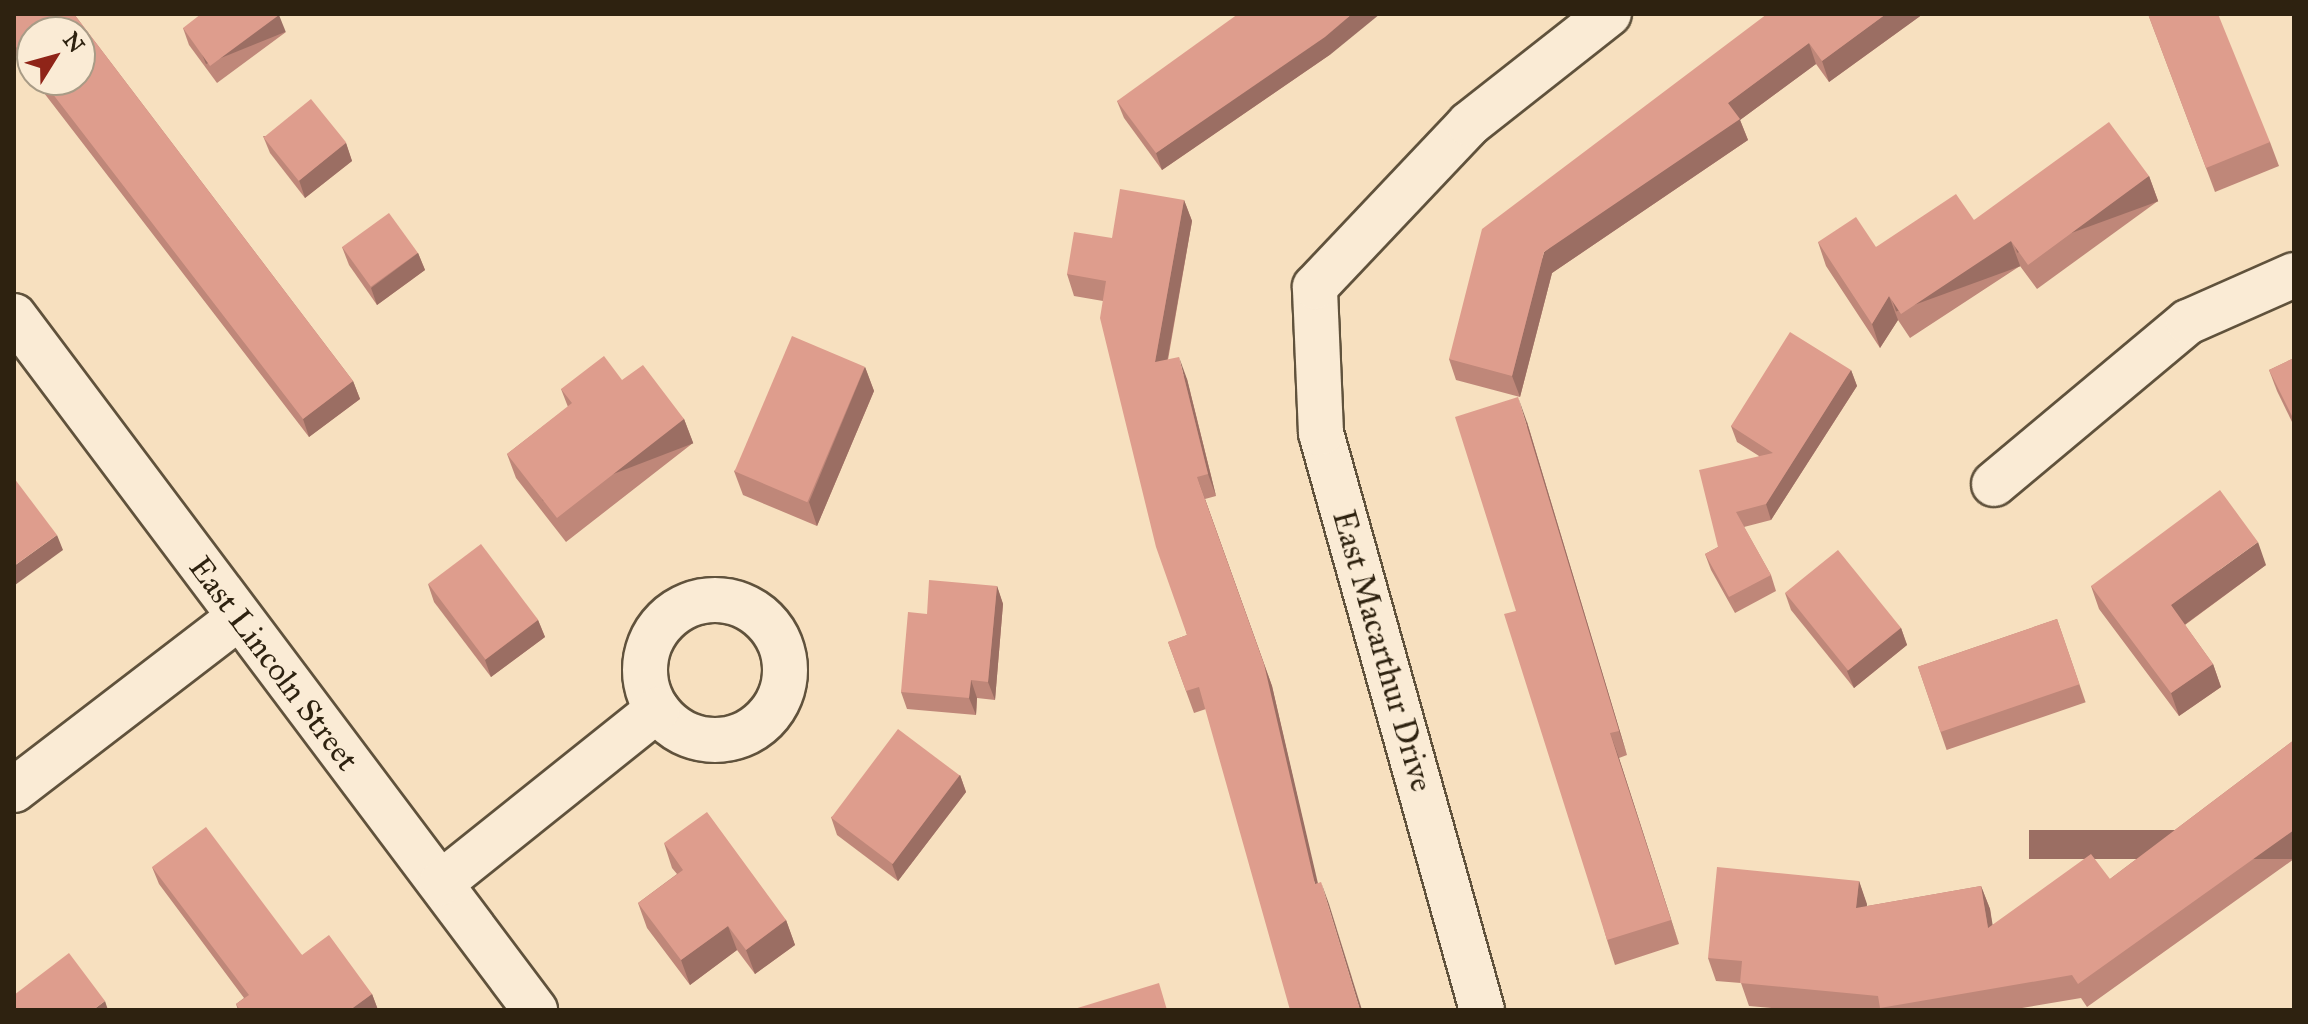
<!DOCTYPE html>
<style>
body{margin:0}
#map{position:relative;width:2308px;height:1024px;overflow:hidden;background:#f7e0bf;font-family:"IM FELL Great Primer",serif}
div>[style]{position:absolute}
.roads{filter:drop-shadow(2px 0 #60523c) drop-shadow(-2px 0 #60523c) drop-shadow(0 2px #60523c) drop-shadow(0 -2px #60523c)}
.street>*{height:44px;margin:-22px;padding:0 22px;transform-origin:22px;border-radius:22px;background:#faebd5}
.street>.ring{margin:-22px;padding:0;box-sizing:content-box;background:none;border:44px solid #faebd5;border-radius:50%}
.wall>*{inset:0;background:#bf8779;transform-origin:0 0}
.shaded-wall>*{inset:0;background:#9b6e63;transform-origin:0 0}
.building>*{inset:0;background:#de9d8d;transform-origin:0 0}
span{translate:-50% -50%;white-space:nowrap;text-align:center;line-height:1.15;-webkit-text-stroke:6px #faebd5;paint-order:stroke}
.street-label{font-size:32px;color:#2e2210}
.frame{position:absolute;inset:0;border:16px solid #2e2210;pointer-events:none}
.north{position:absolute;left:16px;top:16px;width:80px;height:80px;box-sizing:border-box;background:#faebd5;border:2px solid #a89b86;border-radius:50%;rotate:53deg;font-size:22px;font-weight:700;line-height:32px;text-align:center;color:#2e2210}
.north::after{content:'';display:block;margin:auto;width:28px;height:36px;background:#8f2418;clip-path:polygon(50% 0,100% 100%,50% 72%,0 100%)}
</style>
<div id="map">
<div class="roads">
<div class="street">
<div style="left:14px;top:316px;width:868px;rotate:53.1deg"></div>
<div style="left:1994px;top:484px;width:253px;rotate:-39.9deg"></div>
<div style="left:2188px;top:322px;width:116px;rotate:-23.9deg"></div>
<div class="ring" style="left:645px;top:600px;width:96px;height:96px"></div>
<div style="left:14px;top:790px;width:281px;rotate:-37.5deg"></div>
<div style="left:441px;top:883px;width:277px;rotate:-38.7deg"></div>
<div style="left:1482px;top:1010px;width:599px;rotate:-105.59deg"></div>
<div style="left:1321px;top:433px;width:146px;rotate:-92.4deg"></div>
<div style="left:1315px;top:287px;width:224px;rotate:-46.6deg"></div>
<div style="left:1469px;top:124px;width:178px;rotate:-38.2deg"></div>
</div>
</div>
<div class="wall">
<div style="clip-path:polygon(14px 14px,74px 14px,353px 381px,360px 399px,309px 437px,34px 80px,80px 80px,80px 32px,32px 32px,32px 77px,14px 53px)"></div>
<div style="clip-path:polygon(1767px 14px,1923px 14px,1829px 82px,1816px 64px,1740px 120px,1748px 140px,1552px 273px,1520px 397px,1456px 380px,1449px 359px)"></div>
<div style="clip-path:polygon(2148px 14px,2270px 142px,2279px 166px,2215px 192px)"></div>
<div style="clip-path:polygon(183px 28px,286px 32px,217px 83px,189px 45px)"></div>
<div style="clip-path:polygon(1331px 54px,1162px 170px,1124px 118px,1117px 101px)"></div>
<div style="clip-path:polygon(263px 136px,346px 143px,352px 161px,305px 198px,270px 153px)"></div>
<div style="clip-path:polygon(2149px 176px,2158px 201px,2037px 289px,2020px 266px,1910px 338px,1898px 320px,1880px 348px,1826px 266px,1818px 242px,1876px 247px,1974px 220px)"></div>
<div style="clip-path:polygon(1184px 200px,1192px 221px,1168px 360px,1187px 379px,1216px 496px,1205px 499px,1272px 686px,1317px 883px,1329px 904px,1206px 709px,1194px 713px,1168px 642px,1187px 635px,1103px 301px,1074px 296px,1067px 274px,1112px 238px)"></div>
<div style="clip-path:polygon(342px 247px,418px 253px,425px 270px,377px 305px,349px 265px)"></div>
<div style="clip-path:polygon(2294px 358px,2294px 426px,2277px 391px,2269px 370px)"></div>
<div style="clip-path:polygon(865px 367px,874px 391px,817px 526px,743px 495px,734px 471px)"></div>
<div style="clip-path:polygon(1851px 370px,1857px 386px,1771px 520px,1744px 527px,1771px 575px,1776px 591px,1735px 613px,1711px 570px,1705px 554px,1718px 547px,1759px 456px,1737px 442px,1731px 426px)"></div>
<div style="clip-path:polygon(622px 380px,684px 419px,693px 443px,566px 542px,516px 478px,507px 454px,568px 407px,561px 389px)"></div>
<div style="clip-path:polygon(1527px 422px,1627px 755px,1619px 758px,1679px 944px,1615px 965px,1607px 940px,1516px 611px)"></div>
<div style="clip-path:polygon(2266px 565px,2185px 625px,2213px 664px,2221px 687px,2179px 716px,2099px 609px,2091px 586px)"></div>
<div style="clip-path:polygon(428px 584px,538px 620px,545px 637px,491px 677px,434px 602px)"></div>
<div style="clip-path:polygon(997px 586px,1003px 604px,995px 700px,977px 698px,976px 715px,907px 709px,901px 692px,927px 614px)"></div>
<div style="clip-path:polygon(1785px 593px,1901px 628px,1907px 645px,1854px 688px,1791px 610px)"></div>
<div style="left:2057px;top:619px;width:88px;height:147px;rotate:71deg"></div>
<div style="clip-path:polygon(2294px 740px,2294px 859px,2087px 1007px,2081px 998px,2010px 1010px,1794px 1010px,1749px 1006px,1741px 983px,1716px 981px,1708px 958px,1859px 881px,1867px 906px,1981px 886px,1990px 909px,1992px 925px,2110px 879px)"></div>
<div style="clip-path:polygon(960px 775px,966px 792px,898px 881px,837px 835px,831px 817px)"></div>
<div style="clip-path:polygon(664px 843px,786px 920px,795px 945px,755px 974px,737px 950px,690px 985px,647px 928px,638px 903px,677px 874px,672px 868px)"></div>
<div style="clip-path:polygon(152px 867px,302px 955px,372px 994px,378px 1010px,238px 1010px,236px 1004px,244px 998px,159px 884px)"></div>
</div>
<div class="shaded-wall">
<div style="clip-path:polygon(1352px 14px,1380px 14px,1331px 54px,1162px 170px,1156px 153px)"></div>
<div style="clip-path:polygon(1886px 14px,1923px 14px,1829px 82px,1822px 61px)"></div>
<div style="left:279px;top:15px;width:18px;height:86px;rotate:68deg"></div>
<div style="clip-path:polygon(1809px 43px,1816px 64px,1740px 120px,1748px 140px,1552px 273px,1520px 397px,1512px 376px,1544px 252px,1728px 103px)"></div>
<div style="clip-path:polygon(346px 143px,352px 161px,305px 198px,299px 180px)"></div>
<div style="left:2149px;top:176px;width:27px;height:150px;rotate:70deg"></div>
<div style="clip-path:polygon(1184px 200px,1192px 221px,1163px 384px,1155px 362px)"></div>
<div style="left:2011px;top:241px;width:27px;height:132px;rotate:70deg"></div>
<div style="clip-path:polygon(418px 253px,425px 270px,377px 305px,371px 288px)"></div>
<div style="clip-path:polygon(1889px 296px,1898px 320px,1880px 348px,1872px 324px)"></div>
<div style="clip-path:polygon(1179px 357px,1187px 379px,1216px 496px,1208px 474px)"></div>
<div style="clip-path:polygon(865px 367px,874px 391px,817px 526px,809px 502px)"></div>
<div style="clip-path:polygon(1851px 370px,1857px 386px,1771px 520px,1766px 504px)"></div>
<div style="clip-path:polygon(353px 381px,360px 399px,309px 437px,303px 419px)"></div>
<div style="clip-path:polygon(1518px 397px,1527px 422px,1627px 755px,1619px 731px)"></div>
<div style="left:684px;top:419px;width:26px;height:161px;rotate:69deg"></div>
<div style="clip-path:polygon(1197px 477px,1272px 686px,1323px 905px,1315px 884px)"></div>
<div style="clip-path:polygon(57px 535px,63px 550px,15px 585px,14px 566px)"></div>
<div style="clip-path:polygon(2258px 542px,2266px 565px,2180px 628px,2171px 605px)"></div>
<div style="clip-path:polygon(997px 586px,1003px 604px,995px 700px,988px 682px)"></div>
<div style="clip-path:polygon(538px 620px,545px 637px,491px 677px,485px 660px)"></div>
<div style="clip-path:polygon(1901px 628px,1907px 645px,1854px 688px,1847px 671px)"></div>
<div style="clip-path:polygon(2213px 664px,2221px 687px,2179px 716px,2171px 693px)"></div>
<div style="clip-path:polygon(971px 680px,977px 698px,976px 715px,969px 698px)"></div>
<div style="clip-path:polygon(1610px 733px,1619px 758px,1679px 944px,1671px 920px)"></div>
<div style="clip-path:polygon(960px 775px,966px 792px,898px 881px,892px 864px)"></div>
<div style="left:2294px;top:830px;width:29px;height:265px;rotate:90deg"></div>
<div style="clip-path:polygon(1859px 881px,1867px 904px,1864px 930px,1856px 908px)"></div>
<div style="clip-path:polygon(1321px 882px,1329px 904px,1362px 1010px,1360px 1010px)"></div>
<div style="clip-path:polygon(1981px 886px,1990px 909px,1997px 951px,1988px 928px)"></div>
<div style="clip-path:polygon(786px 920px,795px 945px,755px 974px,746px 950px)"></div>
<div style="clip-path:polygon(728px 926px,737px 950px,690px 985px,681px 960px)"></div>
<div style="clip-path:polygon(372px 994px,378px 1010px,350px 1010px)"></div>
<div style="clip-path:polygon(105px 1001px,108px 1010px,93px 1010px)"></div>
</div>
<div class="building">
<div style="clip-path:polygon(14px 14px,74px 14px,353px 381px,303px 419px,42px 80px,80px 80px,80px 32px,32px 32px,32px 68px,14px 44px)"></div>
<div style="clip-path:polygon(201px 14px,279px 14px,279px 15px,210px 66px,183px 28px)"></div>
<div style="clip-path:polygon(1238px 14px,1352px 14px,1325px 37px,1156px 153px,1117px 101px)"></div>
<div style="clip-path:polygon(1767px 14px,1886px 14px,1822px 61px,1809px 43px,1728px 103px,1740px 119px,1544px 252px,1512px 376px,1449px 359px,1482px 229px)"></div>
<div style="clip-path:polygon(2148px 14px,2218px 14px,2270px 142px,2206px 168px)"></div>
<div style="left:311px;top:99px;width:56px;height:61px;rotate:51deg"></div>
<div style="clip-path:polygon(2109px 122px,2149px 176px,2028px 265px,2011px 241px,1901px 314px,1889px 296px,1872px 324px,1818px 242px,1856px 217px,1876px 247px,1956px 194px,1974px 220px)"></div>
<div style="clip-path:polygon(1120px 189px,1184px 200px,1155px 362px,1179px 357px,1208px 474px,1197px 477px,1264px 664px,1315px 884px,1321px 882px,1360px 1010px,1290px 1010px,1199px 687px,1186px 691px,1168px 642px,1187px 635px,1156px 547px,1100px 318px,1106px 281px,1067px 274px,1074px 232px,1112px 238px)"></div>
<div style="left:389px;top:213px;width:49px;height:58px;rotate:54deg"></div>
<div style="clip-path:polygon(1790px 332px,1851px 370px,1766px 504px,1736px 512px,1771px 575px,1729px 597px,1705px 554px,1718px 547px,1699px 470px,1773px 453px,1731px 426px)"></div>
<div style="left:792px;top:336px;width:79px;height:147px;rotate:23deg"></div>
<div style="clip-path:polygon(604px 356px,622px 380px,643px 365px,684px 419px,557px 518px,507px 454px,572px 403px,561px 389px)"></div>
<div style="clip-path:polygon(2294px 358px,2294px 420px,2269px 370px)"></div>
<div style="clip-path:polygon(1518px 397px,1619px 731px,1610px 733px,1671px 920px,1607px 940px,1504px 614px,1516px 611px,1455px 417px)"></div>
<div style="clip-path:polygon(14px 478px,57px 535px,14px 566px)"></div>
<div style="clip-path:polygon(2220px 490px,2258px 542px,2171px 605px,2213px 664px,2171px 693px,2091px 586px)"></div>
<div style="left:481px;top:544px;width:95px;height:66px;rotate:53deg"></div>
<div style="left:1838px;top:550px;width:100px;height:68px;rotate:51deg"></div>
<div style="clip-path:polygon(929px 580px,997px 586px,988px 682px,971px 680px,969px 698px,901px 692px,908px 612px,927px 614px)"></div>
<div style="left:2057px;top:619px;width:69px;height:147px;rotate:71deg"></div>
<div style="left:898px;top:729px;width:77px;height:111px;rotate:37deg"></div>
<div style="clip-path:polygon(2294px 740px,2294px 830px,2078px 984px,2072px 975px,1880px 1008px,1878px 996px,1740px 983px,1742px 961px,1708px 958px,1717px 867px,1859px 881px,1856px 908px,1981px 886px,1988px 928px,2091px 854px,2110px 879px)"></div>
<div style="clip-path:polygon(707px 812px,786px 920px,746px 950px,728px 926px,681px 960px,638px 903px,683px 870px,664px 843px)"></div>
<div style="clip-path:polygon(206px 827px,302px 955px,329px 935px,372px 994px,350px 1010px,240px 1010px,236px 1004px,249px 995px,152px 867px)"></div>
<div style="clip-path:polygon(69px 953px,105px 1001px,93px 1010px,14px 1010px,14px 995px)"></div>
<div style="clip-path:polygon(1159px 983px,1167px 1010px,1071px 1010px)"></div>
</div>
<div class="street-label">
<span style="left:1382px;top:651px;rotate:74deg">East Macarthur Drive</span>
<span style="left:273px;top:664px;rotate:53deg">East Lincoln Street</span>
</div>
<div class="frame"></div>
<div class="north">N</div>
</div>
